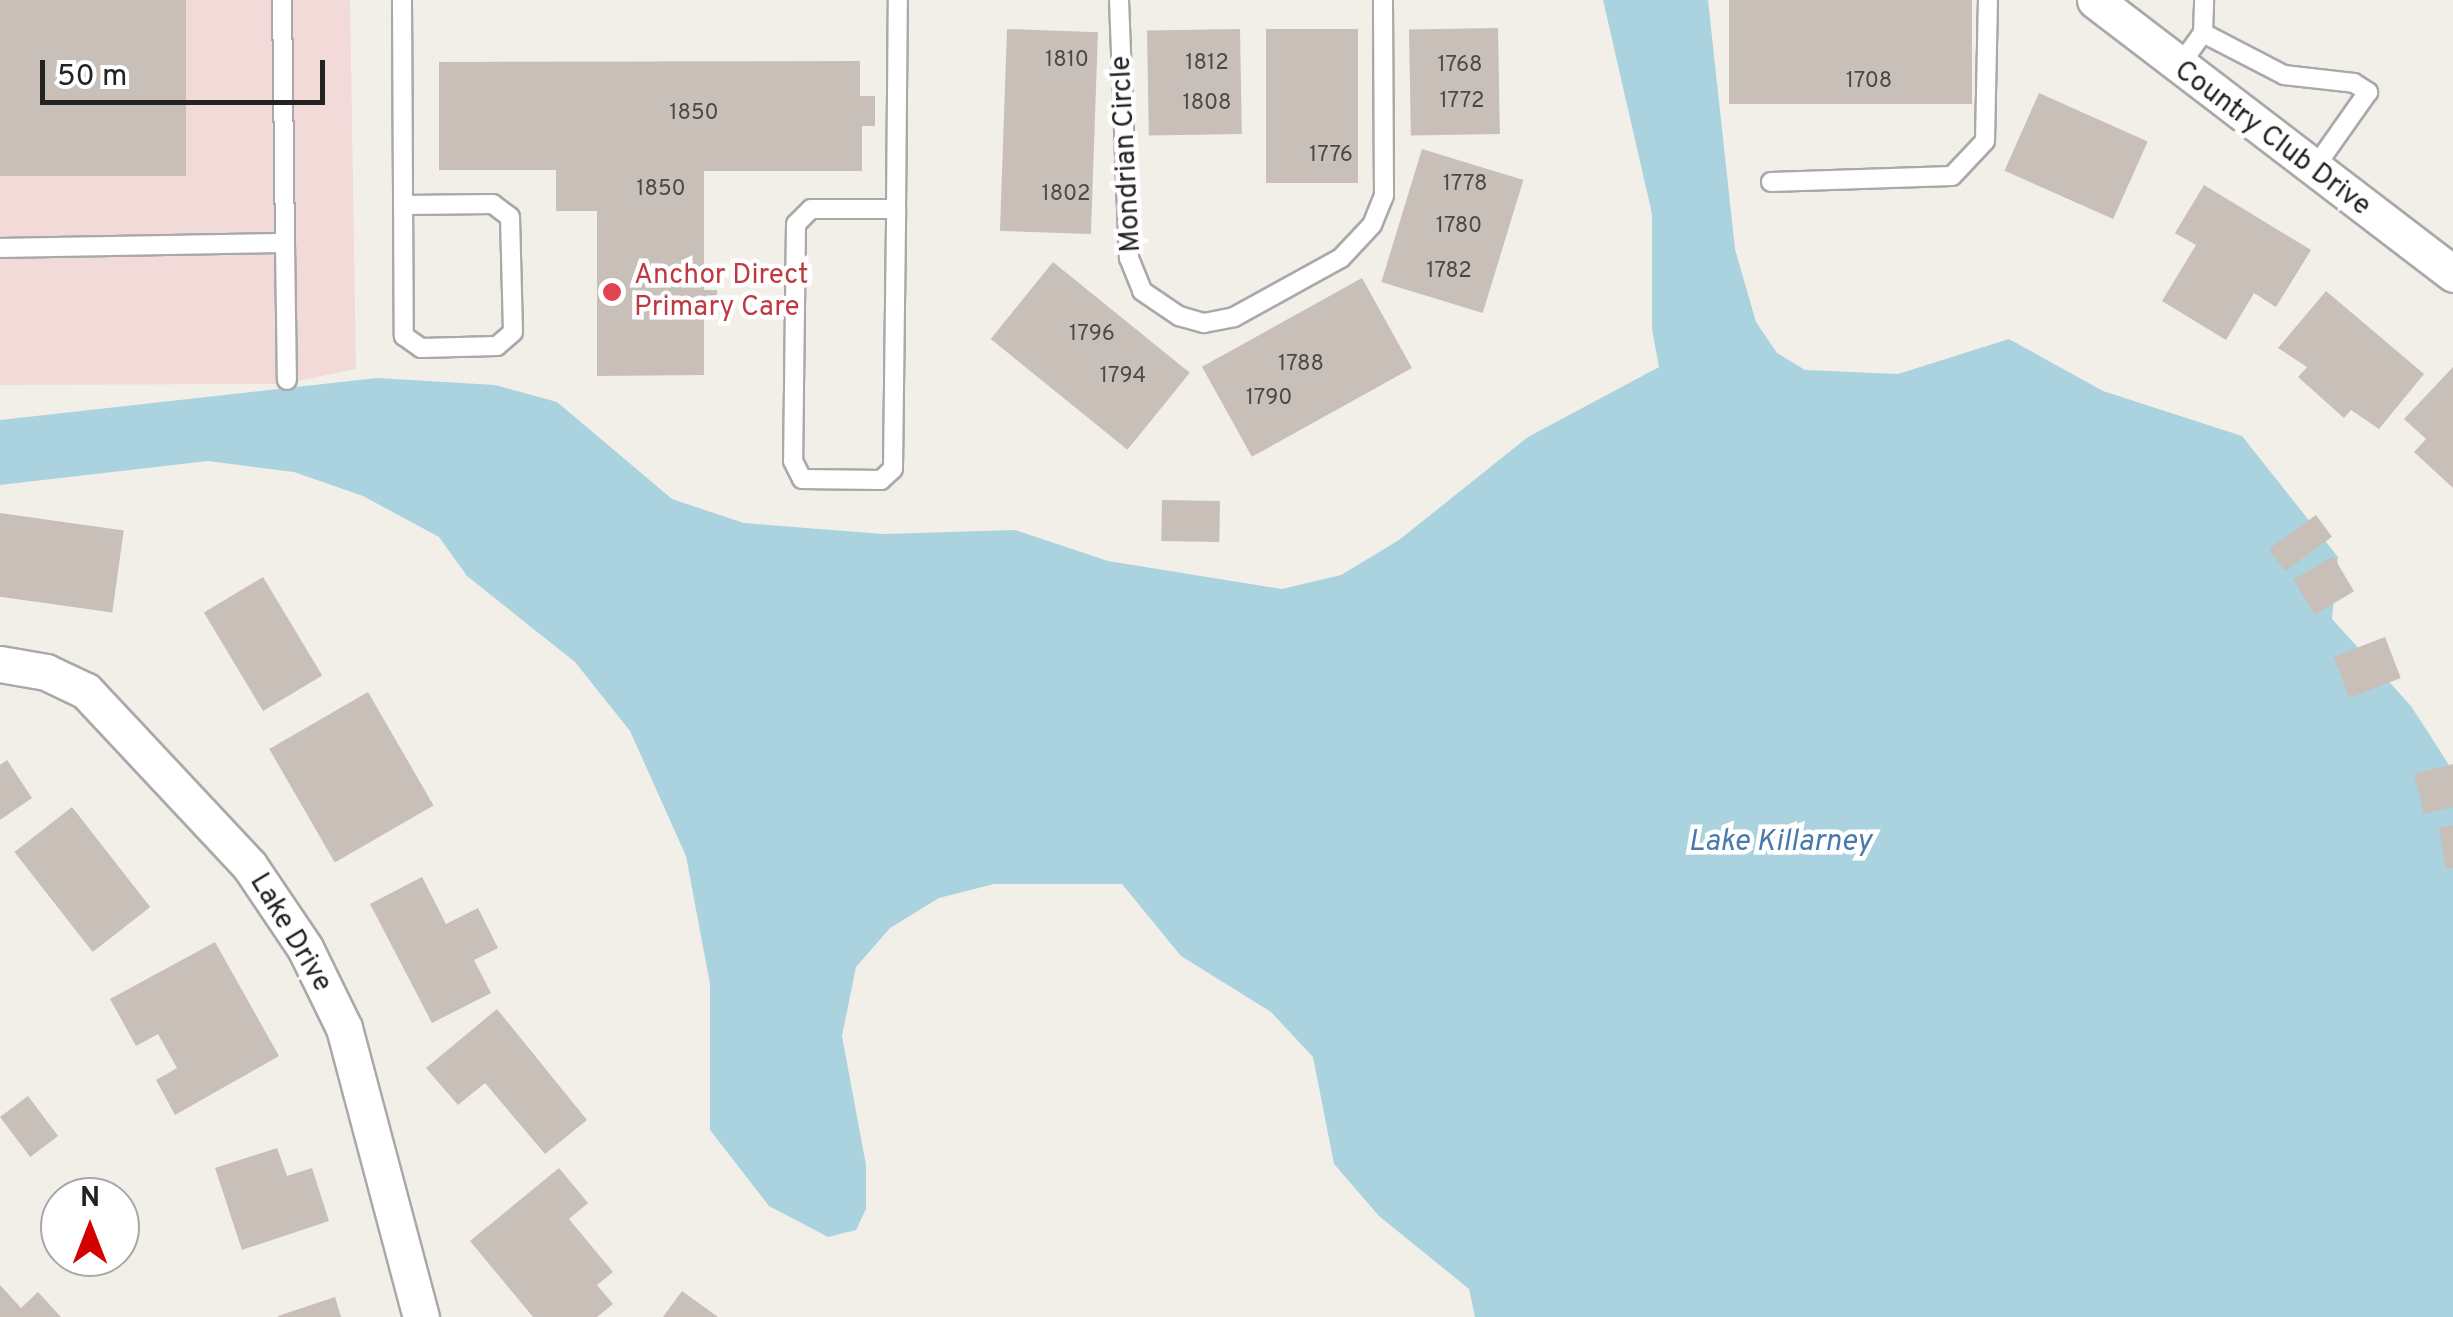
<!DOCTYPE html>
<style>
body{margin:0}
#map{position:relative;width:2453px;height:1317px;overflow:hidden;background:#f2efe9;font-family:Overpass,sans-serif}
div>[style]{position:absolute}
.commercial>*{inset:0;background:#f2dad9}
.water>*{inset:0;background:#aad3df}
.building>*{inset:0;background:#c7bfb8;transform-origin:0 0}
.roads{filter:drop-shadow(2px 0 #a9a9a9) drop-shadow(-2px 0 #a9a9a9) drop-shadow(0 2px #a9a9a9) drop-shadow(0 -2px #a9a9a9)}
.service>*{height:18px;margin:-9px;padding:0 9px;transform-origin:9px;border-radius:9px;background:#fff}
.minor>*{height:35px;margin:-17.5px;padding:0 17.5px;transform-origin:17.5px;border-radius:17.5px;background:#fff}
.dots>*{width:28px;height:28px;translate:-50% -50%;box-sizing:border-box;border:5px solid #fff;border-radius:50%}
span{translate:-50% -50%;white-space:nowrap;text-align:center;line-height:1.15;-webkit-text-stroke:9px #fff;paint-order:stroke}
.number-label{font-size:22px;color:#4b4948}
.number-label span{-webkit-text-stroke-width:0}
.street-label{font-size:28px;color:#222}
.health-label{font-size:28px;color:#be3a42}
.left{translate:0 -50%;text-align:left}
.water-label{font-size:30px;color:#4a7aab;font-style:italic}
.north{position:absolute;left:40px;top:1177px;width:100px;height:100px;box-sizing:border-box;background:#fff;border:2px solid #a7a7a7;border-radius:50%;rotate:0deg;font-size:28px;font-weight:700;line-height:40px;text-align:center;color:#222}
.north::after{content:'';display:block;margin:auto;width:35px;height:45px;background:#d40000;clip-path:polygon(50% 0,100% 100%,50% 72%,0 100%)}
.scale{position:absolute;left:40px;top:60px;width:285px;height:45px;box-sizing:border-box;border:5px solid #222;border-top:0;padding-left:12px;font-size:30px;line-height:35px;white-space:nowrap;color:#222;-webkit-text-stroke:8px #fff;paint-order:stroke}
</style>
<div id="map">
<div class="commercial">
<div style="clip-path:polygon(0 0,350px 0,356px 369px,283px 384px,0 385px)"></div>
</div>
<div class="water">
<div style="clip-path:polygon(1603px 0,1708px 0,1735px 249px,1756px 322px,1777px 353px,1805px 370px,1898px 374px,2009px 339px,2103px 391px,2242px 436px,2338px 557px,2332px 619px,2411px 706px,2453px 771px,2453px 1317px,1475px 1317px,1469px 1289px,1379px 1216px,1334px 1164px,1313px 1057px,1271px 1012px,1181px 956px,1122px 884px,994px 884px,939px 898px,890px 928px,856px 967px,842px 1036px,866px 1165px,866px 1209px,856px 1230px,828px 1237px,769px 1206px,710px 1130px,710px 984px,686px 856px,630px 731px,575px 662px,467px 576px,439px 537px,363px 496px,294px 472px,208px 461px,0 485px,0 420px,377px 378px,495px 385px,557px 402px,672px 499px,744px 523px,883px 534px,1015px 530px,1108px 561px,1282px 589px,1341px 575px,1399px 540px,1528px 437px,1659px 367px,1652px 329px,1652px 214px)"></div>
</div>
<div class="building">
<div style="left:0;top:0;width:186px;height:176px"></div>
<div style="left:1729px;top:0;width:243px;height:104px"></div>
<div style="left:1498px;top:28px;width:106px;height:89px;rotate:89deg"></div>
<div style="left:1007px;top:29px;width:91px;height:202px;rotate:2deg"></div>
<div style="left:1240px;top:29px;width:105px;height:93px;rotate:89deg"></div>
<div style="left:1358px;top:29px;width:154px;height:92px;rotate:90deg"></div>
<div style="clip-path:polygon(860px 61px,860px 96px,875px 96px,875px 126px,862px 126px,862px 171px,704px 171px,704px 290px,717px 290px,717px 319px,704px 319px,704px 375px,597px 376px,597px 211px,556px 211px,556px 170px,439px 170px,439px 62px)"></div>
<div style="left:2039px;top:93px;width:119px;height:85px;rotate:24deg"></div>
<div style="left:1422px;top:149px;width:106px;height:139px;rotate:17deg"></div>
<div style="clip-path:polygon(2204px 185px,2311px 250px,2276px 307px,2254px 293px,2226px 340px,2162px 301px,2196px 245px,2175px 233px)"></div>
<div style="left:1053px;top:262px;width:176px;height:99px;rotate:39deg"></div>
<div style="left:1362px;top:278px;width:103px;height:183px;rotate:61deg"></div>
<div style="clip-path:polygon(2326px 291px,2424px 374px,2379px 429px,2351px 410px,2344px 418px,2298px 377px,2307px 367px,2278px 348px)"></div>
<div style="clip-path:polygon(2453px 367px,2453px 488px,2414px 452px,2426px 439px,2404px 419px)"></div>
<div style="left:1162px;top:500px;width:58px;height:41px;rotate:1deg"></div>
<div style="left:0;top:513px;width:125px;height:83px;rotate:8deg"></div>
<div style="left:2316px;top:515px;width:27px;height:58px;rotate:54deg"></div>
<div style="left:2333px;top:556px;width:41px;height:46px;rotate:59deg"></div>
<div style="left:263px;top:577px;width:115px;height:69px;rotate:59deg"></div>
<div style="left:2385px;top:637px;width:44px;height:55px;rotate:69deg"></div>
<div style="left:368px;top:692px;width:131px;height:114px;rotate:60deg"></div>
<div style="clip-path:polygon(7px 760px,32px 798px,0 820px,0 765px)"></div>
<div style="clip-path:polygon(2453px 764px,2453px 807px,2424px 814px,2414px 774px)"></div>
<div style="left:72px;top:807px;width:127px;height:73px;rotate:52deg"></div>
<div style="clip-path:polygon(2453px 825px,2453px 868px,2446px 869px,2439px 827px)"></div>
<div style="clip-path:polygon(422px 877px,446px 924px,478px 908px,498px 948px,474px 960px,491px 993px,432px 1023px,370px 904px)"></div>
<div style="clip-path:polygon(215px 942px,279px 1056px,175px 1115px,156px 1080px,177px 1068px,158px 1034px,136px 1046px,110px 999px)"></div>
<div style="clip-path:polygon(497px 1009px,587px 1120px,545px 1154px,485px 1083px,458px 1105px,426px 1068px)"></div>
<div style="left:28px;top:1096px;width:50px;height:35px;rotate:53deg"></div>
<div style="clip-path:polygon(277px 1148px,287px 1176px,312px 1168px,329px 1221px,242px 1250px,215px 1168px)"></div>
<div style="clip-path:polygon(559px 1168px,588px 1203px,569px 1219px,613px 1272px,597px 1285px,613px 1304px,597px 1317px,533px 1317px,470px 1241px)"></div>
<div style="clip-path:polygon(0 1285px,21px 1308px,38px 1292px,61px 1317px,0 1317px)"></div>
<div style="clip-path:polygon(682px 1291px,718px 1317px,663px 1317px)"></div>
<div style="clip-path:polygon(335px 1297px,341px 1317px,278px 1317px,278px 1316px)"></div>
</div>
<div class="roads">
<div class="service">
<div style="left:402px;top:0;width:336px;rotate:89.7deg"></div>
<div style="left:404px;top:336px;width:21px;rotate:35deg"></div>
<div style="left:421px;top:348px;width:76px;rotate:-1.5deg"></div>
<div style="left:497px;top:346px;width:21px;rotate:-41deg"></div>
<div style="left:513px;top:332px;width:115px;rotate:-91.5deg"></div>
<div style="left:510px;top:217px;width:21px;rotate:-143deg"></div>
<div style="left:493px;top:204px;width:89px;rotate:179.4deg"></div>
<div style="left:1119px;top:0;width:258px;rotate:87.8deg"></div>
<div style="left:1129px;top:258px;width:35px;rotate:68deg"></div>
<div style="left:1142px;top:291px;width:45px;rotate:34deg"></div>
<div style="left:1179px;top:316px;width:26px;rotate:16deg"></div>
<div style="left:1204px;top:323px;width:31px;rotate:-11deg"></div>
<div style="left:1234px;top:317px;width:122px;rotate:-28.9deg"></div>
<div style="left:1341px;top:258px;width:45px;rotate:-46.8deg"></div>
<div style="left:1372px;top:225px;width:31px;rotate:-68deg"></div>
<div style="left:1384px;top:196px;width:196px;rotate:-90.3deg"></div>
<div style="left:2203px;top:33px;width:91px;rotate:27.4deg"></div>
<div style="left:2284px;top:75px;width:70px;rotate:6.5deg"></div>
<div style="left:2354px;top:83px;width:17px;rotate:33deg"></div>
<div style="left:2368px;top:92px;width:95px;rotate:125.2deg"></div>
<div style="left:2177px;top:69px;width:44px;rotate:-54.2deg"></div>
<div style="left:2203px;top:33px;width:33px;rotate:-88deg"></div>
<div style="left:1771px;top:182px;width:181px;rotate:-1.9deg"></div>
<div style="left:1952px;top:176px;width:48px;rotate:-46.7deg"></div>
<div style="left:1985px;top:141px;width:141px;rotate:-88.8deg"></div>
<div style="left:896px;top:209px;width:85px;rotate:180deg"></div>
<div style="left:811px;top:209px;width:21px;rotate:135deg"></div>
<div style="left:796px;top:224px;width:237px;rotate:90.7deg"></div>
<div style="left:793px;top:461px;width:20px;rotate:63deg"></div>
<div style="left:802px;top:479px;width:79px;rotate:0.7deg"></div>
<div style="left:881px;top:480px;width:16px;rotate:-43deg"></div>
<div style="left:893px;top:469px;width:260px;rotate:-89.3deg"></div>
<div style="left:896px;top:209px;width:209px;rotate:-89.5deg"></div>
<div style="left:285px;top:243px;width:137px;rotate:89.2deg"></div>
<div style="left:0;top:248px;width:285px;rotate:-1deg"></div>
<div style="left:285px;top:243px;width:243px;rotate:-90.7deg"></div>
</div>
<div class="minor">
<div style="left:2095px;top:0;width:451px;rotate:37.4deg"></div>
<div style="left:0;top:664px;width:47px;rotate:9.9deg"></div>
<div style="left:46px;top:672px;width:44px;rotate:25.4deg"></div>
<div style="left:86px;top:691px;width:238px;rotate:46.9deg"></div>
<div style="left:249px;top:865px;width:100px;rotate:56deg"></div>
<div style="left:305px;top:948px;width:89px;rotate:64deg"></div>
<div style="left:344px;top:1028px;width:299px;rotate:75.1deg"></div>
</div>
</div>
<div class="dots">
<div style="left:612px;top:292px;background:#e0444e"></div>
</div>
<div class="number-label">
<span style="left:1067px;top:61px">1810</span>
<span style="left:1207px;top:64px">1812</span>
<span style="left:1460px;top:66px">1768</span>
<span style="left:1869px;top:82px">1708</span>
<span style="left:1462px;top:102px">1772</span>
<span style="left:1207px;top:104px">1808</span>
<span style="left:694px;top:114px">1850</span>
<span style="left:1331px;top:156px">1776</span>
<span style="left:1465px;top:185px">1778</span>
<span style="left:661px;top:190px">1850</span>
<span style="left:1066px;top:195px">1802</span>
<span style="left:1459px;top:227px">1780</span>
<span style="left:1449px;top:272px">1782</span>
<span style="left:1092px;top:335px">1796</span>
<span style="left:1301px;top:365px">1788</span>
<span style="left:1123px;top:377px">1794</span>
<span style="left:1269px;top:399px">1790</span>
</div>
<div class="street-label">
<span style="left:2272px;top:139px;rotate:37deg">Country Club Drive</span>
<span style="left:1127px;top:154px;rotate:-93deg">Mondrian Circle</span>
<span style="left:290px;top:933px;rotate:59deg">Lake Drive</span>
</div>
<div class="health-label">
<span class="left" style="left:634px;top:292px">Anchor Direct<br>Primary Care</span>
</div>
<div class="water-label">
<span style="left:1780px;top:843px">Lake Killarney</span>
</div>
<div class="north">N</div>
<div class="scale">50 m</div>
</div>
